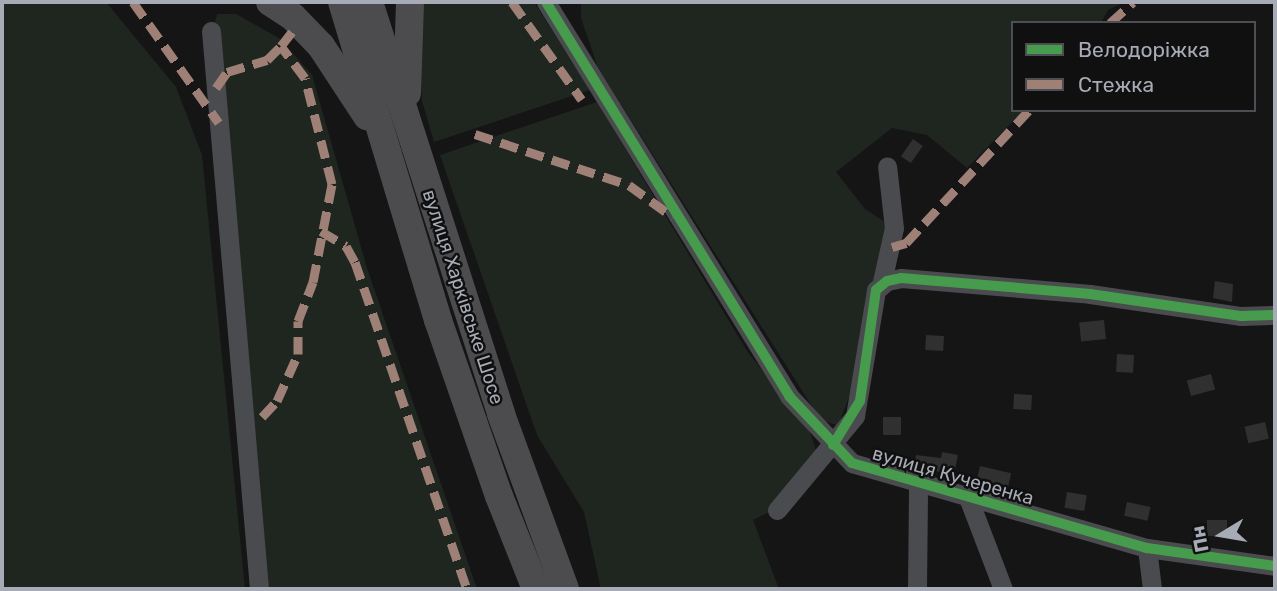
<!DOCTYPE html>
<meta charset="utf-8">
<style>
body{margin:0}
#map{position:relative;width:1277px;height:591px;overflow:hidden;background:#151516;font-family:Rubik,sans-serif}
div>[style]{position:absolute}
.green>*{inset:0;background:#1f2620}
.building>*{inset:0;background:#303031;transform-origin:0 0}
.minor>*{height:19px;margin:-9.5px;padding:0 9.5px;transform-origin:9.5px;border-radius:9.5px;background:#4a4b4e}
.highway>*{height:28px;margin:-14px;padding:0 14px;transform-origin:14px;border-radius:14px;background:#4c4c4f}
.quiet>*{height:9px;margin-top:-4.5px;transform-origin:0;background:repeating-linear-gradient(90deg,#9e8076 0 18px,transparent 0 27px)}
.cycleway>*{height:10px;margin:-5px;padding:0 5px;transform-origin:5px;border-radius:5px;background:#469c4c}
span{translate:-50% -50%;white-space:nowrap;text-align:center;line-height:1.15;-webkit-text-stroke:5px #101011;paint-order:stroke}
.street-label{font-size:19px;color:#a7abb5}
.frame{position:absolute;inset:0;border:4px solid #a7abb5;pointer-events:none}
.legend{position:absolute;left:1011px;top:21px;width:245px;height:91px;box-sizing:border-box;background:#101011;border:2px solid #4c4e53;margin:0;padding:9px 12px;list-style:none;font-size:21px;color:#a7abb5}
.legend li{display:flex;align-items:center;gap:14px;height:35px}
.legend b{width:35px;border:2px solid #4c4e53}
.north{position:absolute;left:1186px;top:500px;width:70px;height:70px;-webkit-text-stroke:5px #101011;paint-order:stroke;rotate:259deg;font-size:19px;font-weight:700;line-height:28px;text-align:center;color:#a7abb5}
.north::after{content:'';display:block;margin:auto;width:24px;height:32px;background:#a7abb5;clip-path:polygon(50% 0,100% 100%,50% 72%,0 100%)}
</style>
<div id="map">
<div class="green">
<div style="clip-path:polygon(2px 2px,106px 2px,176px 87px,202px 155px,245px 589px,2px 589px)"></div>
<div style="clip-path:polygon(418px 2px,534px 2px,590px 90px,434px 142px,422px 101px)"></div>
<div style="clip-path:polygon(581px 2px,1124px 2px,1108px 10px,1101px 23px,1013px 23px,1013px 110px,1024px 110px,967px 168px,927px 135px,892px 128px,836px 172px,865px 209px,890px 225px,857px 376px,838px 426px,820px 419px,598px 68px,581px 18px)"></div>
<div style="clip-path:polygon(217px 14px,236px 14px,279px 38px,312px 75px,367px 268px,477px 589px,267px 589px,211px 37px)"></div>
<div style="clip-path:polygon(597px 102px,747px 351px,810px 432px,818px 457px,773px 510px,753px 520px,779px 589px,601px 589px,584px 512px,537px 435px,440px 155px)"></div>
</div>
<div class="building">
<div style="left:913px;top:139px;width:12px;height:21px;rotate:35deg"></div>
<div style="clip-path:polygon(1215px 281px,1233px 284px,1232px 302px,1213px 298px)"></div>
<div style="left:1104px;top:320px;width:19px;height:25px;rotate:84deg"></div>
<div style="left:926px;top:335px;width:18px;height:15px;rotate:3deg"></div>
<div style="left:1117px;top:354px;width:17px;height:18px;rotate:3deg"></div>
<div style="left:1211px;top:374px;width:16px;height:25px;rotate:75deg"></div>
<div style="left:1014px;top:394px;width:18px;height:15px;rotate:3deg"></div>
<div style="left:883px;top:417px;width:18px;height:18px"></div>
<div style="left:1265px;top:422px;width:17px;height:21px;rotate:77deg"></div>
<div style="clip-path:polygon(942px 452px,958px 455px,954px 474px,914px 468px,916px 455px,941px 458px)"></div>
<div style="left:980px;top:466px;width:32px;height:21px;rotate:13deg"></div>
<div style="left:1067px;top:492px;width:20px;height:16px;rotate:9deg"></div>
<div style="left:1127px;top:502px;width:24px;height:14px;rotate:12deg"></div>
<div style="left:1207px;top:520px;width:20px;height:16px"></div>
</div>
<div class="minor">
<div style="left:546px;top:2px;width:463px;rotate:58.3deg"></div>
<div style="left:789px;top:396px;width:92px;rotate:46.8deg"></div>
<div style="left:852px;top:463px;width:307px;rotate:16.1deg"></div>
<div style="left:1147px;top:548px;width:129px;rotate:8deg"></div>
<div style="left:211px;top:31px;width:560px;rotate:85.08deg"></div>
<div style="left:881px;top:286px;width:59px;rotate:-77.4deg"></div>
<div style="left:894px;top:228px;width:62px;rotate:-96.4deg"></div>
<div style="left:969px;top:500px;width:95px;rotate:69.1deg"></div>
<div style="left:777px;top:510px;width:122px;rotate:-50.3deg"></div>
<div style="left:855px;top:416px;width:128px;rotate:-80.5deg"></div>
<div style="left:876px;top:290px;width:14px;rotate:-39deg"></div>
<div style="left:887px;top:281px;width:14px;rotate:-12deg"></div>
<div style="left:901px;top:278px;width:190px;rotate:4.8deg"></div>
<div style="left:1090px;top:294px;width:153px;rotate:8.3deg"></div>
<div style="left:1241px;top:316px;width:34px;rotate:-2deg"></div>
<div style="left:1147px;top:548px;width:41px;rotate:83deg"></div>
<div style="left:917px;top:589px;width:104px;rotate:-89.4deg"></div>
</div>
<div class="highway">
<div style="left:270px;top:2px;width:27px;rotate:33deg"></div>
<div style="left:293px;top:17px;width:40px;rotate:46deg"></div>
<div style="left:321px;top:46px;width:84px;rotate:56.7deg"></div>
<div style="left:342px;top:2px;width:332px;rotate:73.2deg"></div>
<div style="left:438px;top:320px;width:186px;rotate:70.9deg"></div>
<div style="left:499px;top:496px;width:100px;rotate:68.3deg"></div>
<div style="left:369px;top:2px;width:433px;rotate:72.2deg"></div>
<div style="left:501px;top:414px;width:186px;rotate:69.9deg"></div>
<div style="left:407px;top:93px;width:91px;rotate:-88.1deg"></div>
</div>
<div class="quiet">
<div style="left:133px;top:2px;width:148px;rotate:54.6deg"></div>
<div style="left:512px;top:2px;width:120px;rotate:54.5deg"></div>
<div style="left:1110px;top:23px;width:31px;rotate:-42deg"></div>
<div style="left:216px;top:88px;width:19px;rotate:-55deg"></div>
<div style="left:227px;top:72px;width:42px;rotate:-16.7deg"></div>
<div style="left:267px;top:60px;width:20px;rotate:-45deg"></div>
<div style="left:475px;top:134px;width:162px;rotate:18.3deg"></div>
<div style="left:629px;top:185px;width:54px;rotate:36deg"></div>
<div style="left:321px;top:231px;width:29px;rotate:31deg"></div>
<div style="left:346px;top:246px;width:18px;rotate:61deg"></div>
<div style="left:355px;top:262px;width:346px;rotate:71.1deg"></div>
<div style="left:892px;top:247px;width:15px;rotate:-16deg"></div>
<div style="left:906px;top:243px;width:181px;rotate:-47.2deg"></div>
<div style="left:262px;top:417px;width:22px;rotate:-47deg"></div>
<div style="left:277px;top:401px;width:51px;rotate:-65.9deg"></div>
<div style="left:298px;top:354px;width:33px;rotate:-90deg"></div>
<div style="left:298px;top:321px;width:42px;rotate:-69deg"></div>
<div style="left:313px;top:282px;width:100px;rotate:-79deg"></div>
<div style="left:332px;top:184px;width:109px;rotate:-104.3deg"></div>
<div style="left:305px;top:78px;width:40px;rotate:-127deg"></div>
<div style="left:281px;top:46px;width:18px;rotate:-52deg"></div>
</div>
<div class="cycleway">
<div style="left:546px;top:2px;width:463px;rotate:58.3deg"></div>
<div style="left:789px;top:396px;width:92px;rotate:46.8deg"></div>
<div style="left:852px;top:463px;width:307px;rotate:16.1deg"></div>
<div style="left:1147px;top:548px;width:129px;rotate:8deg"></div>
<div style="left:833px;top:445px;width:52px;rotate:-58.5deg"></div>
<div style="left:860px;top:401px;width:112px;rotate:-81.8deg"></div>
<div style="left:876px;top:290px;width:14px;rotate:-39deg"></div>
<div style="left:887px;top:281px;width:14px;rotate:-12deg"></div>
<div style="left:901px;top:278px;width:190px;rotate:4.8deg"></div>
<div style="left:1090px;top:294px;width:153px;rotate:8.3deg"></div>
<div style="left:1241px;top:316px;width:34px;rotate:-2deg"></div>
</div>
<div class="street-label">
<span style="left:463px;top:297px;rotate:72deg">вулиця Харківське Шосе</span>
<span style="left:953px;top:476px;rotate:16deg">вулиця Кучеренка</span>
</div>
<div class="frame"></div>
<ul class="legend">
<li><b style="height:9px;background:#469c4c"></b>Велодоріжка</li>
<li><b style="height:9px;background:#9e8076"></b>Стежка</li>
</ul>
<div class="north">Пн</div>
</div>
